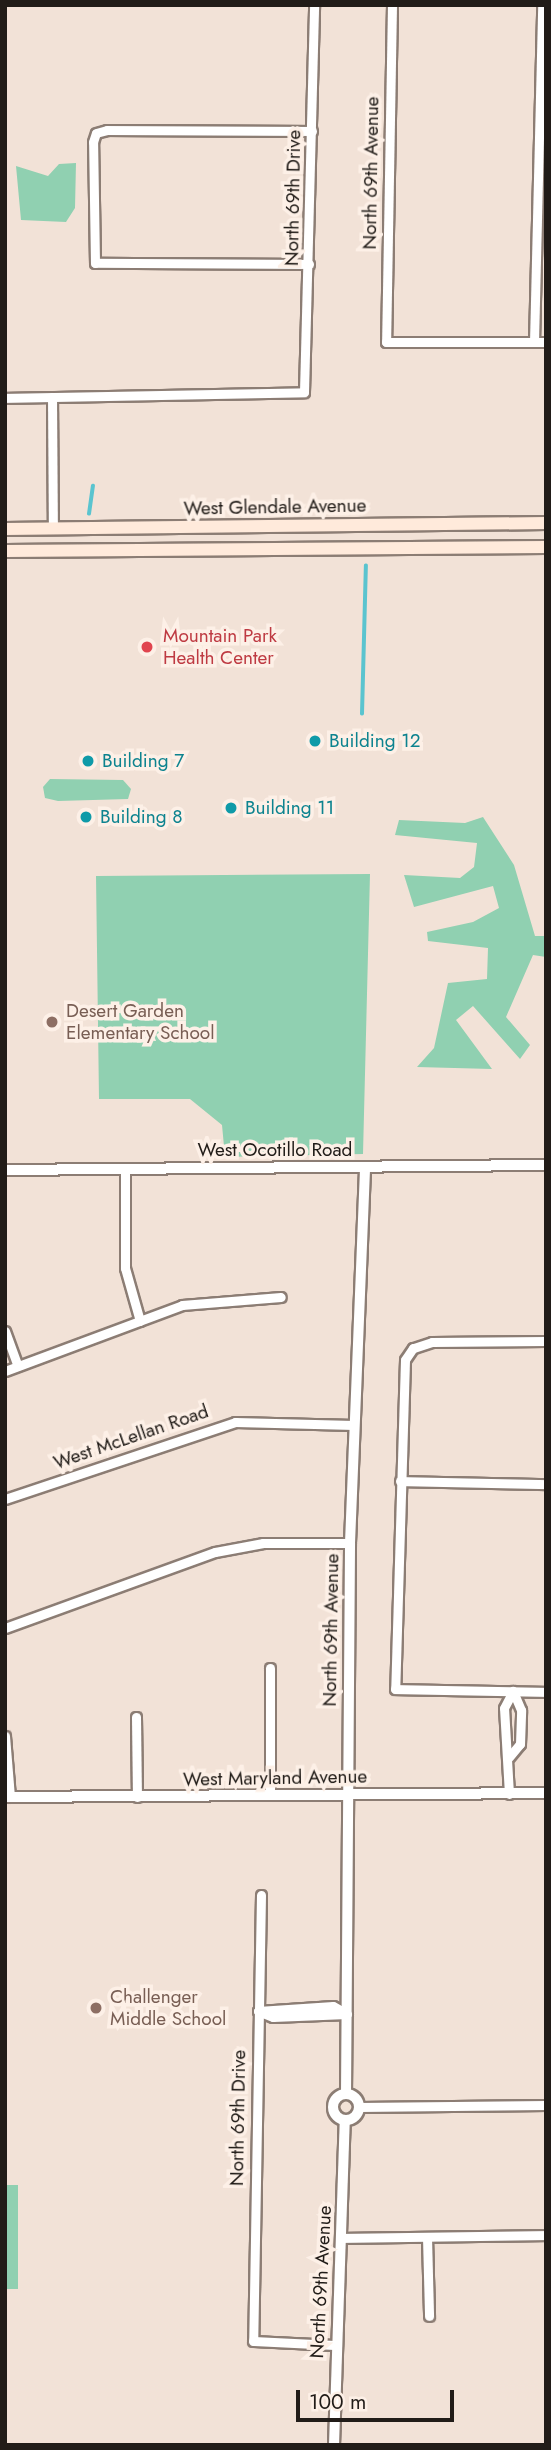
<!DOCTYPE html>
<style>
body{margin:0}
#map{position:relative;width:551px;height:2450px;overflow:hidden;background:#f2e2d7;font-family:Jost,sans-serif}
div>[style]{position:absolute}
.green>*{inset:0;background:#90d0b1;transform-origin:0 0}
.stream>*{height:3.5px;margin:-1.75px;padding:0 1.75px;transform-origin:1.75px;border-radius:1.75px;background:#5ac4cf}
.roads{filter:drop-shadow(2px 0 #8c7d74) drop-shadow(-2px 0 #8c7d74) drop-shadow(0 2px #8c7d74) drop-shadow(0 -2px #8c7d74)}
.minor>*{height:9px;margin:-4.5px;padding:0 4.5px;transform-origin:4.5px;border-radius:4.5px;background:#fff}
.tertiary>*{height:10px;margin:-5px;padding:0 5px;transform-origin:5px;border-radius:5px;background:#fff}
.tertiary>.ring{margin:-5px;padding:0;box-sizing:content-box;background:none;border:10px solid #fff;border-radius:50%}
.secondary>*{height:12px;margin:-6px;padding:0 6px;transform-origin:6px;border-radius:6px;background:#ffeadb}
.dots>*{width:19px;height:19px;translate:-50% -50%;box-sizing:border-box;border:4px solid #fdf0e7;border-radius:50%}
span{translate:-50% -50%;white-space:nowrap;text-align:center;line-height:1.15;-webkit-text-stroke:7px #fdf0e7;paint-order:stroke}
.street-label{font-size:19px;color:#211c18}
.health-label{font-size:19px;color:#be3a42}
.left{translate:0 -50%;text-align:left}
.culture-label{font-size:19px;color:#0d838f}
.education-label{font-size:19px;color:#785e54}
.frame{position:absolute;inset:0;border:7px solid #211c18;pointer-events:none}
.scale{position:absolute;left:296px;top:2390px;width:158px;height:32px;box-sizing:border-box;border:4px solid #211c18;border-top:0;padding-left:9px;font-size:21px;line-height:24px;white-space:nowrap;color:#211c18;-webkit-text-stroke:5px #fdf0e7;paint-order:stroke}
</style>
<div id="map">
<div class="green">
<div style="clip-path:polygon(76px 163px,75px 208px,66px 222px,21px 220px,16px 166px,48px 176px,59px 164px)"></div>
<div style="clip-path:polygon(50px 779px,123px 780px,131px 789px,128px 799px,58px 801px,45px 798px,43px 787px)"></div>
<div style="clip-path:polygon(483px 817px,514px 865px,535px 936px,546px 936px,546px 957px,533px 955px,506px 1017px,530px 1045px,520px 1059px,473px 1006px,456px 1020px,492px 1069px,417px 1067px,434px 1048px,448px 983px,487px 979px,488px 948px,428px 941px,427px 932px,473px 922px,499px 908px,493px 886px,414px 907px,404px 875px,460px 878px,474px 867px,477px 843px,395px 835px,399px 820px,465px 823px)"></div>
<div style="clip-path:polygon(370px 874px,363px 1154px,225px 1157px,222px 1125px,190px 1099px,99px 1099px,96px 876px)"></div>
<div style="left:5px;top:2185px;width:13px;height:104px"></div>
</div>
<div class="stream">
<div style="left:89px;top:514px;width:28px;rotate:-82deg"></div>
<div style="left:362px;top:714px;width:148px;rotate:-88.5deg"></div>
</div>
<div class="roads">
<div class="minor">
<div style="left:392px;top:5px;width:337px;rotate:91deg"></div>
<div style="left:386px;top:342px;width:160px"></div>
<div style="left:309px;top:264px;width:214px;rotate:-179.7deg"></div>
<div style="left:95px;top:263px;width:121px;rotate:-90.9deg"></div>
<div style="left:93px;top:142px;width:9px;rotate:-72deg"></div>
<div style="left:96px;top:133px;width:11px;rotate:-15deg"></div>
<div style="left:107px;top:130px;width:205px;rotate:0.3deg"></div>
<div style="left:534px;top:342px;width:337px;rotate:-88.6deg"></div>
<div style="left:52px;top:397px;width:131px;rotate:89.6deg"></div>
<div style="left:5px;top:398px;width:299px;rotate:-1.1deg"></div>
<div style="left:304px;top:392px;width:387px;rotate:-88.5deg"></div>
<div style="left:125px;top:1169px;width:99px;rotate:90deg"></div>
<div style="left:125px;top:1268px;width:55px;rotate:74.2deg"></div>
<div style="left:5px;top:1331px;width:37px;rotate:70deg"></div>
<div style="left:546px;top:1341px;width:114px;rotate:179.5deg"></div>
<div style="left:432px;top:1342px;width:20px;rotate:162deg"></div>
<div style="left:413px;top:1348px;width:14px;rotate:124deg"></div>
<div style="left:405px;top:1360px;width:329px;rotate:91.7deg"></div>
<div style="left:395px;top:1689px;width:151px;rotate:1.1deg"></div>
<div style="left:5px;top:1371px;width:189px;rotate:-20.4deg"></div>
<div style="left:182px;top:1305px;width:99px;rotate:-4.6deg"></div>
<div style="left:400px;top:1481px;width:146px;rotate:1.2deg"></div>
<div style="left:5px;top:1499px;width:243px;rotate:-18.5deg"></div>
<div style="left:235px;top:1422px;width:119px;rotate:1.4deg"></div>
<div style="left:5px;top:1628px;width:223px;rotate:-19.9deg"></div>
<div style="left:215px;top:1552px;width:49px;rotate:-10.6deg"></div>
<div style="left:263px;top:1543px;width:87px"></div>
<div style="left:136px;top:1717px;width:80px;rotate:89.3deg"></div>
<div style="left:5px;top:1736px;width:61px;rotate:85.3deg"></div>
<div style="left:509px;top:1757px;width:17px;rotate:-50deg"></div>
<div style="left:520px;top:1744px;width:34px;rotate:-88deg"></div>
<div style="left:521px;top:1710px;width:21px;rotate:-113deg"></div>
<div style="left:509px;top:1794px;width:86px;rotate:-93.3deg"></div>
<div style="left:504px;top:1708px;width:19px;rotate:-62deg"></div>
<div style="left:270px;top:1795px;width:127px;rotate:-90deg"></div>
<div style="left:261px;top:1895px;width:446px;rotate:91deg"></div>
<div style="left:253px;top:2341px;width:82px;rotate:2.8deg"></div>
<div style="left:258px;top:2011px;width:75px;rotate:-3.8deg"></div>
<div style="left:333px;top:2006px;width:16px;rotate:30deg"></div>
<div style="left:258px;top:2011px;width:16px;rotate:22deg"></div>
<div style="left:273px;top:2017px;width:74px;rotate:-2.3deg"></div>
<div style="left:359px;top:2107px;width:187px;rotate:-0.6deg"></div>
<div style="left:427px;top:2237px;width:79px;rotate:88.5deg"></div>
<div style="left:342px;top:2238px;width:204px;rotate:-0.8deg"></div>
</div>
<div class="tertiary">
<div style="left:5px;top:1170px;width:541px;rotate:-0.53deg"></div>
<div style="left:5px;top:1797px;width:541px;rotate:-0.42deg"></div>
<div class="ring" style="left:333px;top:2094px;width:16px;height:16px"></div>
<div style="left:346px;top:2094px;width:551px;rotate:-89.58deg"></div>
<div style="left:350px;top:1543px;width:376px;rotate:-87.7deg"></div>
<div style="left:334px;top:2445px;width:324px;rotate:-88.1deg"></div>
</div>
<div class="secondary">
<div style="left:5px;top:529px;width:541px;rotate:-0.64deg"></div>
<div style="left:5px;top:551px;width:541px;rotate:-0.42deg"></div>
</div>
</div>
<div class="dots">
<div style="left:147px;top:647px;background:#e0444e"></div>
<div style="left:315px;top:741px;background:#0f9aa8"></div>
<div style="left:88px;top:761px;background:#0f9aa8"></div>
<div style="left:231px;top:808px;background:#0f9aa8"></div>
<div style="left:86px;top:817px;background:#0f9aa8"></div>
<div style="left:52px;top:1022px;background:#8d6e63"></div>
<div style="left:96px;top:2008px;background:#8d6e63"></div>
</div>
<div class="street-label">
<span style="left:371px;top:173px;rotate:-89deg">North 69th Avenue</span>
<span style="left:293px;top:198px;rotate:-89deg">North 69th Drive</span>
<span style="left:275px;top:507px;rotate:-1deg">West Glendale Avenue</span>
<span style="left:275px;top:1150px">West Ocotillo Road</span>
<span style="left:131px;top:1437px;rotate:-19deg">West McLellan Road</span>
<span style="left:331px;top:1630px;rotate:-89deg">North 69th Avenue</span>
<span style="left:275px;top:1778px;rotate:-1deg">West Maryland Avenue</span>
<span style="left:238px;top:2118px;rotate:-89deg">North 69th Drive</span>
<span style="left:321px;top:2282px;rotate:-87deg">North 69th Avenue</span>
</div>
<div class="health-label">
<span class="left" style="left:163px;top:647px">Mountain Park<br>Health Center</span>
</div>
<div class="culture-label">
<span class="left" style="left:329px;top:741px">Building 12</span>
<span class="left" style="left:102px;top:761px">Building 7</span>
<span class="left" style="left:245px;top:808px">Building 11</span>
<span class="left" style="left:100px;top:817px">Building 8</span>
</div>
<div class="education-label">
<span class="left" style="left:66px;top:1022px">Desert Garden<br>Elementary School</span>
<span class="left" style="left:110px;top:2008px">Challenger<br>Middle School</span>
</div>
<div class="frame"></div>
<div class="scale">100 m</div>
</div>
